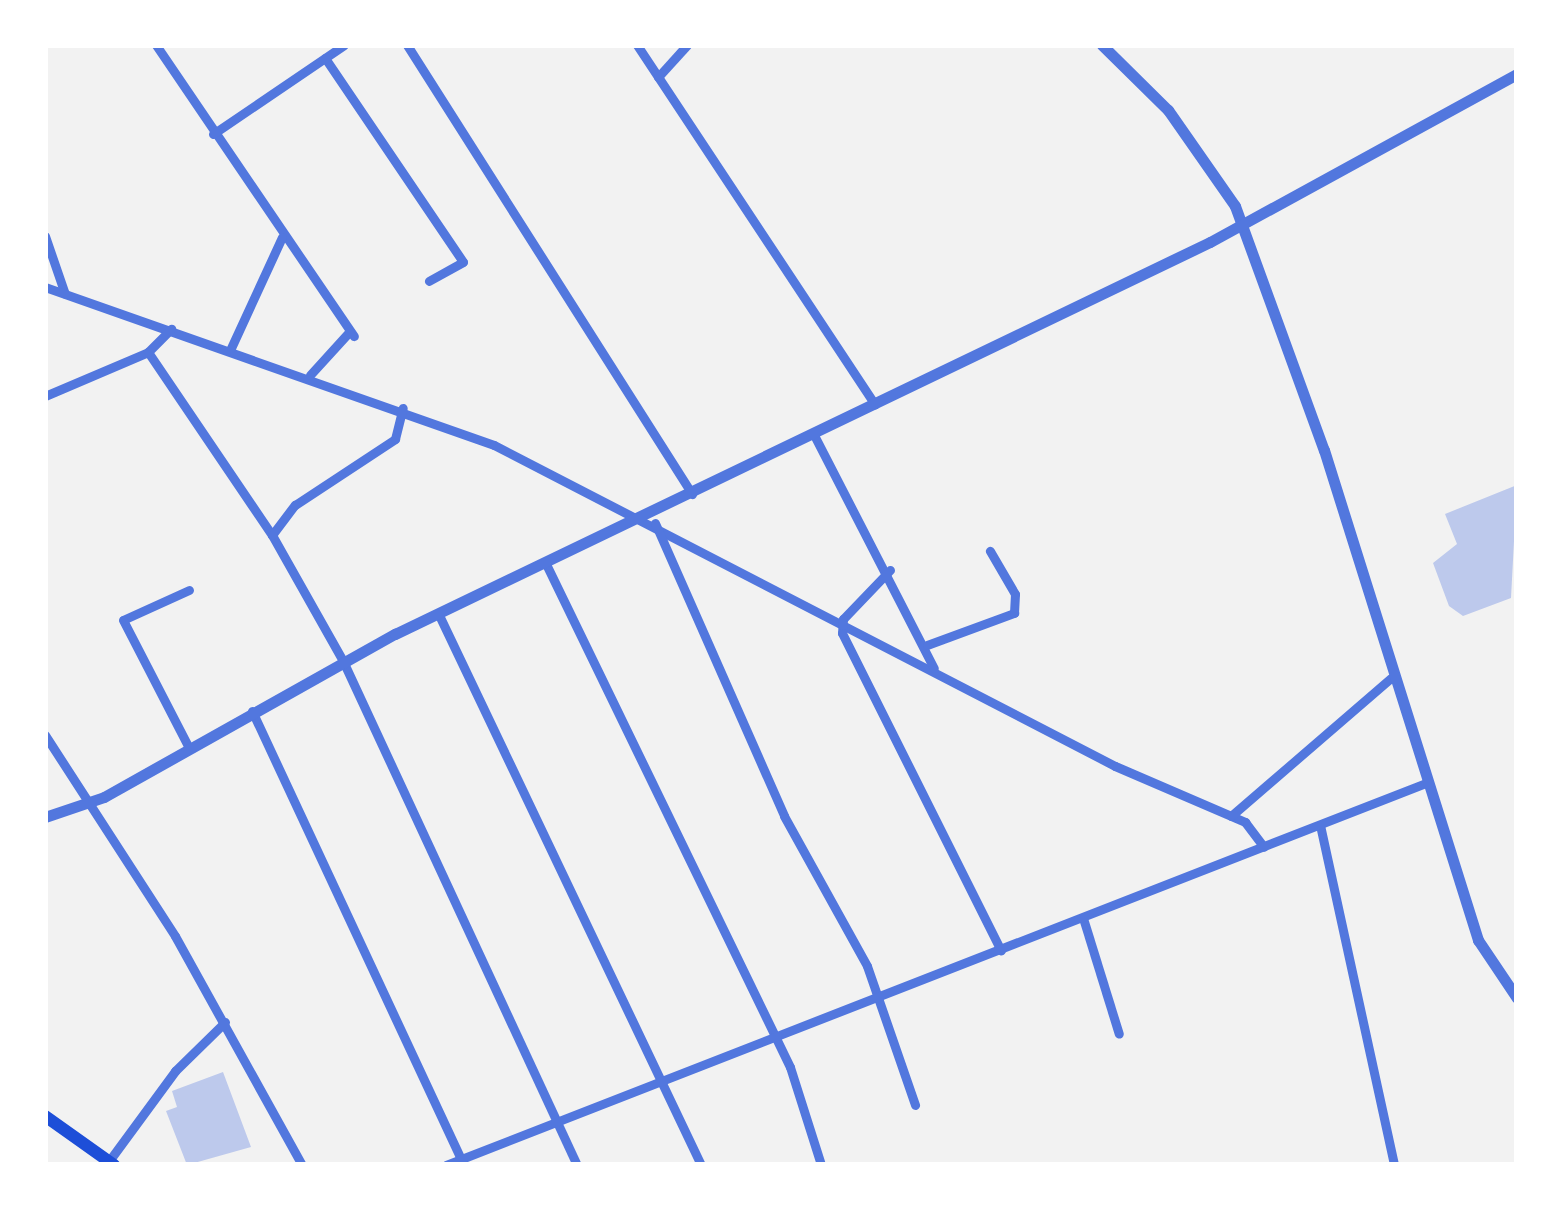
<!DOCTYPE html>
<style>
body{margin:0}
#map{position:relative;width:1562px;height:1210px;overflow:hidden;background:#f2f2f2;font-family:"PT Serif",serif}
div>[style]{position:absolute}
.building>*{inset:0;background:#bdc9ec}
.minor>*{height:9px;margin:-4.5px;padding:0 4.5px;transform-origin:4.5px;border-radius:4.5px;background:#5277de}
.tertiary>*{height:11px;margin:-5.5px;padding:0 5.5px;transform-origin:5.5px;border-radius:5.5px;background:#5277de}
.secondary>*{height:12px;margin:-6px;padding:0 6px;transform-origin:6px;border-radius:6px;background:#1d4ed8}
span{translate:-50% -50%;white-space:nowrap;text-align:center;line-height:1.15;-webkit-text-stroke:10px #fff;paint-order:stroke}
.frame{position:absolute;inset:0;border:48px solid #fff;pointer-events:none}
</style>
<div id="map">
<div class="building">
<div style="clip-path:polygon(1517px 485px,1511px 598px,1463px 616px,1449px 606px,1433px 563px,1457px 544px,1445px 514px)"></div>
<div style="clip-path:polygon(223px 1072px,251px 1147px,187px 1165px,166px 1111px,177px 1107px,172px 1091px)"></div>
</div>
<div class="minor">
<div style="left:156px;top:45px;width:352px;rotate:55.8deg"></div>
<div style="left:407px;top:45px;width:532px;rotate:57.59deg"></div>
<div style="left:637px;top:45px;width:431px;rotate:56.5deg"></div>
<div style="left:325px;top:58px;width:246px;rotate:55.9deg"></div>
<div style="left:463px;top:262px;width:39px;rotate:151deg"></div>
<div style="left:658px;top:77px;width:43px;rotate:-47.8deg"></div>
<div style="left:213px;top:134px;width:158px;rotate:-34.2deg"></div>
<div style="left:45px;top:236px;width:61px;rotate:71deg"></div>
<div style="left:45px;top:287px;width:476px;rotate:19.4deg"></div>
<div style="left:494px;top:445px;width:699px;rotate:27.33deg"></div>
<div style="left:1115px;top:766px;width:142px;rotate:23.3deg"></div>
<div style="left:1245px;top:822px;width:31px;rotate:53deg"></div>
<div style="left:231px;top:348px;width:122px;rotate:-65.3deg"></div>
<div style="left:148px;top:352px;width:221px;rotate:55.9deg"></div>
<div style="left:272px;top:535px;width:145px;rotate:60.6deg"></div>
<div style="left:343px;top:661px;width:556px;rotate:65.1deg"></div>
<div style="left:310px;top:375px;width:59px;rotate:-47.7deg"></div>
<div style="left:45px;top:396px;width:112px;rotate:-23.1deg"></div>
<div style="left:148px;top:352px;width:33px;rotate:-45deg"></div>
<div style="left:814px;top:435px;width:262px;rotate:62.8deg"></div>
<div style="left:655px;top:523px;width:320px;rotate:66.2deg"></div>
<div style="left:784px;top:816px;width:171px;rotate:61deg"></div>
<div style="left:867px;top:966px;width:147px;rotate:70.9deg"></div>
<div style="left:272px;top:535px;width:38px;rotate:-53deg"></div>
<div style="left:295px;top:505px;width:120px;rotate:-33.4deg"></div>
<div style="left:395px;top:439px;width:32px;rotate:-76deg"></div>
<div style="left:546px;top:564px;width:559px;rotate:64.12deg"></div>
<div style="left:790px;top:1067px;width:103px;rotate:72.4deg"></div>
<div style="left:890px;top:570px;width:68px;rotate:133.8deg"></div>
<div style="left:843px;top:619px;width:14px;rotate:94deg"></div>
<div style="left:842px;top:633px;width:355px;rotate:63.4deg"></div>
<div style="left:189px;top:590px;width:72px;rotate:155.6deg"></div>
<div style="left:123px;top:620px;width:144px;rotate:62.7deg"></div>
<div style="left:438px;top:613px;width:611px;rotate:64.52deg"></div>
<div style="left:927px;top:645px;width:93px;rotate:-20.2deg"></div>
<div style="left:1014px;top:613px;width:19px;rotate:-87deg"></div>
<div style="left:1015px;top:594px;width:50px;rotate:-120.2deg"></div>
<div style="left:252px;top:711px;width:494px;rotate:65deg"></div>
<div style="left:45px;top:735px;width:239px;rotate:57.1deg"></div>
<div style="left:175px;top:936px;width:262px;rotate:61deg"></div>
<div style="left:1231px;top:816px;width:211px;rotate:-40.8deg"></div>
<div style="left:1320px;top:825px;width:348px;rotate:77.7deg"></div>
<div style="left:1083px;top:918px;width:121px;rotate:72.8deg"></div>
<div style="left:109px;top:1161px;width:112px;rotate:-53.7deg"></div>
<div style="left:175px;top:1071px;width:70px;rotate:-44.4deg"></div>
<div style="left:446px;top:1165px;width:1052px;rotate:-21.3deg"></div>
</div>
<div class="tertiary">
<div style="left:1102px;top:45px;width:93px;rotate:44.6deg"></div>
<div style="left:1168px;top:110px;width:117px;rotate:55.1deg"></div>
<div style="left:1235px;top:206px;width:260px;rotate:70deg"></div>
<div style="left:1324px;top:450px;width:514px;rotate:72.55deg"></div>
<div style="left:1478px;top:940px;width:70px;rotate:56.1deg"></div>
<div style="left:45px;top:817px;width:62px;rotate:-18.7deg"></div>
<div style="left:104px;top:797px;width:334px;rotate:-29.3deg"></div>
<div style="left:395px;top:634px;width:904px;rotate:-25.69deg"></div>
<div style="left:1210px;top:242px;width:350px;rotate:-28.7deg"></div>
</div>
<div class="secondary">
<div style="left:45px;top:1116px;width:85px;rotate:35.4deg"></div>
</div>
<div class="frame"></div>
</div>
